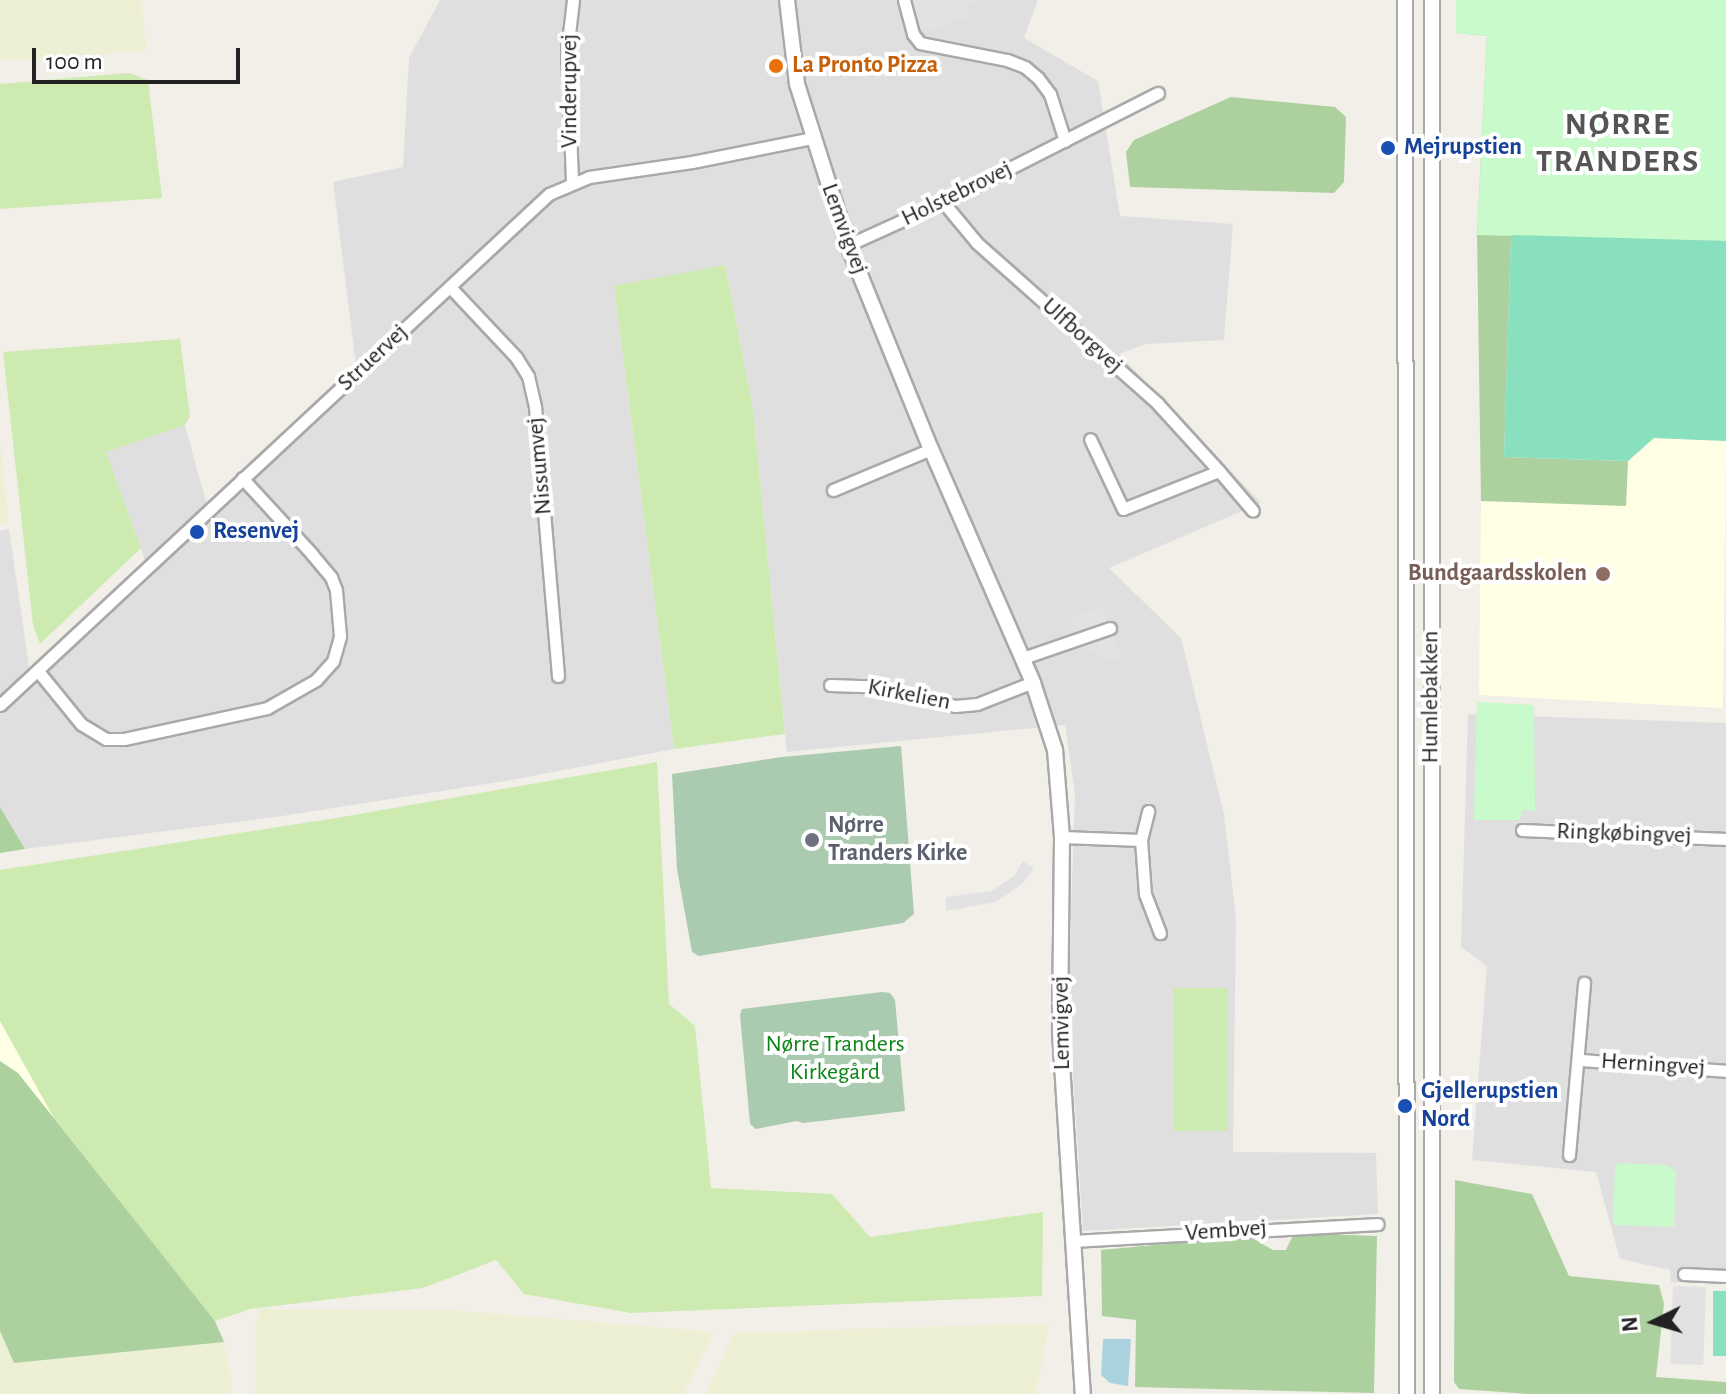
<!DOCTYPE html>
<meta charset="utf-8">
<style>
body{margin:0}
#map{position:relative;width:1726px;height:1394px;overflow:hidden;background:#f2efe9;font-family:"Alegreya Sans",sans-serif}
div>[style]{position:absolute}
.residential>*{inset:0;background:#e0dfdf}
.education>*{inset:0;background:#ffffe5}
.farmland>*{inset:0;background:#eef0d5}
.grass>*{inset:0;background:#cdebb0;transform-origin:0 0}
.forest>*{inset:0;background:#add19e}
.cemetery>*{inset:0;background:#aacbaf}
.park>*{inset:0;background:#c8facc}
.pitch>*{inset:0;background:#88e0be;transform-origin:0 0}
.parking>*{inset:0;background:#e2e2e2;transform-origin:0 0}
.water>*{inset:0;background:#aad3df}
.roads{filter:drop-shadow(2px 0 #a9a9a9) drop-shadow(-2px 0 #a9a9a9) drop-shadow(0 2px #a9a9a9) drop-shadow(0 -2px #a9a9a9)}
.minor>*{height:11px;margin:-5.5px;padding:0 5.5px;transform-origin:5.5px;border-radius:5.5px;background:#fff}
.tertiary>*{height:14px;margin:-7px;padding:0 7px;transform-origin:7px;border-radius:7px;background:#fff}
.dots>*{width:22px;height:22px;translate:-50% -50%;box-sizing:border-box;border:4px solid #fff;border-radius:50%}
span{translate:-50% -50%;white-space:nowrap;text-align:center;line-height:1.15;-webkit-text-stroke:8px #fff;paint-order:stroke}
.food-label{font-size:24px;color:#c56008;font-weight:700}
.left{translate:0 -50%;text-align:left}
.street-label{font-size:24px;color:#222}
.transit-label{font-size:24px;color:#164399;font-weight:700}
.education-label{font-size:24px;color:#785e54;font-weight:700}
.right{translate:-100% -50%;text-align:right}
.worship-label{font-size:24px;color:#5b616d;font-weight:700}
.park-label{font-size:24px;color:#0c8416}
.district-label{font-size:32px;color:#555;font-weight:700;letter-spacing:2px}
.north{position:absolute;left:1614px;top:1282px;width:80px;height:80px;-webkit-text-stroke:6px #fff;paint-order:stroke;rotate:265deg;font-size:22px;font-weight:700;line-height:32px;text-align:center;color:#222}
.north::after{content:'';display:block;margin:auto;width:28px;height:36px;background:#222;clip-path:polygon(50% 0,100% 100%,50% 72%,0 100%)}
.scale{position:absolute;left:32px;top:48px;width:208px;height:36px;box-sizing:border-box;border:4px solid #222;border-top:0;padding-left:10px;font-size:24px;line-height:28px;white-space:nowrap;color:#222;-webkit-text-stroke:6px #fff;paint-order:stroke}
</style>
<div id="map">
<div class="residential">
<div style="clip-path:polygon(440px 0,1038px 0,1024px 38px,1098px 81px,1120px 216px,1233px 224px,1224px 340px,1146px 344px,1119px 354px,1261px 503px,1109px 568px,1181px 638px,1224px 814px,1236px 918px,1233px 1152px,1376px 1153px,1378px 1214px,1083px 1231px,1068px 1000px,1075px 794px,1065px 725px,787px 752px,753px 409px,725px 265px,614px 287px,674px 749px,511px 780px,276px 817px,25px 849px,0 807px,0 531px,9px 529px,32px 687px,151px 577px,106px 452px,185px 425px,210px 517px,358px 382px,333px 182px,403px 167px,409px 58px)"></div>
<div style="clip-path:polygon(1468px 714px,1726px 723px,1726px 1284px,1671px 1282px,1670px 1270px,1620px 1259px,1596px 1172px,1472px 1160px,1487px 966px,1461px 947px)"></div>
</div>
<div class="education">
<div style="clip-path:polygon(1654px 438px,1726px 441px,1723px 708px,1479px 695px,1481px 501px,1625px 505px,1628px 461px)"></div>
<div style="clip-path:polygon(0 1021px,54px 1118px,0 1138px)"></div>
</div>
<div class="farmland">
<div style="clip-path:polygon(0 0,141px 0,147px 51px,0 61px)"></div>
<div style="clip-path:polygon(0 439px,7px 506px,7px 523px,0 525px)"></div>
<div style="clip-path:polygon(259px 1309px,451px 1310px,714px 1332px,683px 1394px,255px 1394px,255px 1330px)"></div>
<div style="clip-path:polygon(1049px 1323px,1036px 1394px,706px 1394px,733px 1333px)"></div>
<div style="clip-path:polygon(0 1331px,14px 1363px,224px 1342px,232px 1379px,231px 1394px,0 1394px)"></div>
</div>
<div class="grass">
<div style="clip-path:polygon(129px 73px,148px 80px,162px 198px,0 209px,0 84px)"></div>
<div style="clip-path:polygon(725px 265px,753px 409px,785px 734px,674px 749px,614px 286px)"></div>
<div style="clip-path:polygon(180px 339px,190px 416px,185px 425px,106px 452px,141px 548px,40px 644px,33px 625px,3px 352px)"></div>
<div style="clip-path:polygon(657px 762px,669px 1004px,695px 1026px,711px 1188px,832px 1194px,870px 1237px,1043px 1212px,1042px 1296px,631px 1313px,524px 1294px,496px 1260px,423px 1288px,250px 1309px,215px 1321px,54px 1118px,0 1021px,0 870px,336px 818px)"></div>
<div style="left:1228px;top:988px;width:143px;height:55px;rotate:90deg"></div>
</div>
<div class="forest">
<div style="clip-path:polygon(1456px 0,1726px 241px,1511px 236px,1504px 457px,1628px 461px,1626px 506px,1481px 501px,1477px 235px,1487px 36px,1456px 33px)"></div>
<div style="clip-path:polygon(1231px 97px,1335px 107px,1346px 117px,1344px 182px,1334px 193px,1130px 187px,1126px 152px,1134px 140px)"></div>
<div style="clip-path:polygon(0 807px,25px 849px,0 853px)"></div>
<div style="clip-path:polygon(0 1061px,18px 1073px,215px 1321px,224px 1342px,14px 1363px,0 1331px)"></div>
<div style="clip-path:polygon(1455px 1180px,1532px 1194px,1569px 1276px,1659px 1285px,1664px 1304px,1656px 1377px,1726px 1382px,1726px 1394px,1529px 1394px,1459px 1389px,1454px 1382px)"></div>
<div style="clip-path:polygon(1294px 1233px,1377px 1236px,1374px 1393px,1135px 1387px,1136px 1320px,1102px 1316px,1101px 1250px,1249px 1236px,1273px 1250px,1286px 1250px)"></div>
</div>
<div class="cemetery">
<div style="clip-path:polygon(901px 746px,914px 914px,903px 923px,699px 956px,692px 952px,677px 869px,672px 774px,782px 757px)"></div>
<div style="clip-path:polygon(882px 992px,890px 993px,895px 1000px,905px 1111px,803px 1123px,797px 1121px,756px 1129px,750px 1124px,740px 1015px,742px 1009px)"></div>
</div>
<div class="park">
<div style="clip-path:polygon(1456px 0,1726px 0,1726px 241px,1477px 235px,1487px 36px,1456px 33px)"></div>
<div style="clip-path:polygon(1477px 702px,1534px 705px,1535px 811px,1522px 810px,1520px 820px,1474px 820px)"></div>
<div style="clip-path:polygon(1619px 1163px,1668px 1165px,1676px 1173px,1674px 1227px,1613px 1225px,1615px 1167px)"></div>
</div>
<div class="pitch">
<div style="clip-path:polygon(1511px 235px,1726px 241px,1726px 441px,1654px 438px,1628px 461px,1504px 457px)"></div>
<div style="left:1713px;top:1291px;width:13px;height:65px"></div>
</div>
<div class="parking">
<div style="clip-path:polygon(912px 0,976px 0,977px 1px,967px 5px,970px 16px,922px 34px)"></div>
<div style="clip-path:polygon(1103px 606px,1121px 656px,1109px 660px,1082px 648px,1072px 617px)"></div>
<div style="clip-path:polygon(1023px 861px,1034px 869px,1022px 884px,996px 902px,946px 911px,946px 897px,991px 891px,1014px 876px)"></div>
<div style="left:1673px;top:1286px;width:33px;height:78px;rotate:2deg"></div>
</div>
<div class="water">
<div style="clip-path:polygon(1103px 1339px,1131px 1339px,1128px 1386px,1110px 1383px,1101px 1375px)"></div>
</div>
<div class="roads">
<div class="minor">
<div style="left:904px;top:0;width:35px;rotate:75deg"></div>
<div style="left:913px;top:34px;width:11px;rotate:52deg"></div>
<div style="left:920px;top:43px;width:89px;rotate:11.1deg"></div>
<div style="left:1007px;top:60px;width:19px;rotate:21deg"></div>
<div style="left:1025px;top:67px;width:17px;rotate:40deg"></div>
<div style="left:1038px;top:78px;width:20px;rotate:53deg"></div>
<div style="left:1050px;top:94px;width:49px;rotate:72.3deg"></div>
<div style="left:572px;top:181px;width:130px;rotate:-92.2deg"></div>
<div style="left:567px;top:51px;width:51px;rotate:-83.3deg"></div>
<div style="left:943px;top:202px;width:53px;rotate:50.3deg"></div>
<div style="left:977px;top:243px;width:241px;rotate:41.6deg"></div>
<div style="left:1157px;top:403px;width:92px;rotate:47.6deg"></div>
<div style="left:1219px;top:471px;width:103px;rotate:158.4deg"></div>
<div style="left:1123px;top:509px;width:77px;rotate:-115.2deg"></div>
<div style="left:848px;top:245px;width:104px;rotate:-24.4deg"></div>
<div style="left:943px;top:202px;width:241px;rotate:-26.9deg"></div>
<div style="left:450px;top:287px;width:96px;rotate:46.7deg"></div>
<div style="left:516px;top:357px;width:22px;rotate:58deg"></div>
<div style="left:528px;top:376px;width:32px;rotate:77deg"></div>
<div style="left:535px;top:407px;width:270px;rotate:85.1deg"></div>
<div style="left:1219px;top:471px;width:52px;rotate:49.6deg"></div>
<div style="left:833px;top:490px;width:106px;rotate:-22.7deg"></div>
<div style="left:1023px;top:658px;width:92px;rotate:-19deg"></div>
<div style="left:38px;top:671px;width:68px;rotate:50.9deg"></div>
<div style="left:81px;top:724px;width:29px;rotate:31deg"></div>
<div style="left:106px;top:739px;width:18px"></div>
<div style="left:124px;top:739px;width:146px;rotate:-12.2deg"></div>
<div style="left:267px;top:708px;width:56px;rotate:-29.7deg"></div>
<div style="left:316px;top:680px;width:25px;rotate:-48deg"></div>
<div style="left:333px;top:661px;width:26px;rotate:-74deg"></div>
<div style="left:340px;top:636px;width:46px;rotate:-95deg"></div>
<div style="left:336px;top:590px;width:14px;rotate:-111deg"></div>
<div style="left:331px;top:577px;width:30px;rotate:-130deg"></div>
<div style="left:312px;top:554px;width:103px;rotate:-132.6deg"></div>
<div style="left:830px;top:685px;width:37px;rotate:2deg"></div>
<div style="left:867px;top:686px;width:90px;rotate:12.8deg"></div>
<div style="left:955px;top:706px;width:22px;rotate:-5deg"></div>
<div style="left:977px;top:704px;width:60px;rotate:-21.4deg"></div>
<div style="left:0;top:705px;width:750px;rotate:-42.95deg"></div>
<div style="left:549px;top:194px;width:43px;rotate:-23deg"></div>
<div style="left:589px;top:177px;width:104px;rotate:-8.3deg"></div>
<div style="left:692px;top:162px;width:122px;rotate:-11.3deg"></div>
<div style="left:1522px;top:830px;width:204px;rotate:2.5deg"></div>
<div style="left:1062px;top:837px;width:79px;rotate:2.2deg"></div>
<div style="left:1141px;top:840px;width:54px;rotate:85.8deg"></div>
<div style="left:1145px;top:894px;width:42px;rotate:69deg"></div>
<div style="left:1141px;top:840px;width:30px;rotate:-76deg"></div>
<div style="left:1580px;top:1060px;width:146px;rotate:4.3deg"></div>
<div style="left:1569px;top:1155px;width:173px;rotate:-85deg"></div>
<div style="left:1073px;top:1241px;width:305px;rotate:-3.2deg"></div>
<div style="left:1684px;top:1274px;width:42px;rotate:2.7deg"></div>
</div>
<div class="tertiary">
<div style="left:787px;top:0;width:85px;rotate:83.2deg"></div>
<div style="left:797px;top:84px;width:169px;rotate:72.4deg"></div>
<div style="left:848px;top:245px;width:220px;rotate:67.9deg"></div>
<div style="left:931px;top:449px;width:255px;rotate:66.4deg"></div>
<div style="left:1033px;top:683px;width:71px;rotate:71.8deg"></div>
<div style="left:1055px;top:750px;width:87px;rotate:85.4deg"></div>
<div style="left:1062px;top:837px;width:195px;rotate:90.6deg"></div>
<div style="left:1060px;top:1032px;width:363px;rotate:86.4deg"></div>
<div style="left:1405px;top:0;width:1394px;rotate:89.92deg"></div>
<div style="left:1432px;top:0;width:1394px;rotate:90deg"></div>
</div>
</div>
<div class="dots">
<div style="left:776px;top:66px;background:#e8710a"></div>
<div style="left:1388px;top:148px;background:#1a4fb4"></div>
<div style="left:197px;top:532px;background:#1a4fb4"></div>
<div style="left:1603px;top:574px;background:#8d6e63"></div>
<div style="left:812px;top:840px;background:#6b7280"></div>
<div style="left:1405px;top:1106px;background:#1a4fb4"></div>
</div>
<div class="food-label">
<span class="left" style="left:792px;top:66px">La Pronto Pizza</span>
</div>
<div class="street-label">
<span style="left:570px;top:91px;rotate:-90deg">Vinderupvej</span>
<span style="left:957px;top:194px;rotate:-26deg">Holstebrovej</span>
<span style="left:844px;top:229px;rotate:70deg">Lemvigvej</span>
<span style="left:1082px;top:336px;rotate:42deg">Ulfborgvej</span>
<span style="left:373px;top:358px;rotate:-43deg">Struervej</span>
<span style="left:540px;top:466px;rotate:-95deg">Nissumvej</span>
<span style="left:909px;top:695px;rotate:11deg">Kirkelien</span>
<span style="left:1431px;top:697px;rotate:-90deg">Humlebakken</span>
<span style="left:1624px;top:834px;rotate:2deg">Ringkøbingvej</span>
<span style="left:1062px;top:1023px;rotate:-91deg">Lemvigvej</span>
<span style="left:1653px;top:1065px;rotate:4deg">Herningvej</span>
<span style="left:1226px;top:1231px;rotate:-4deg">Vembvej</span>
</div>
<div class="transit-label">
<span class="left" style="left:1404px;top:148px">Mejrupstien</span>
<span class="left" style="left:213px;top:532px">Resenvej</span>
<span class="left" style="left:1421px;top:1106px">Gjellerupstien<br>Nord</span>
</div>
<div class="education-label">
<span class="right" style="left:1587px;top:574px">Bundgaardsskolen</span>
</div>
<div class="worship-label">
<span class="left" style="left:828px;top:840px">Nørre<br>Tranders Kirke</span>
</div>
<div class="park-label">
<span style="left:835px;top:1059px">Nørre Tranders<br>Kirkegård</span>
</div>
<div class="district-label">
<span style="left:1618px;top:143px">NØRRE<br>TRANDERS</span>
</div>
<div class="north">N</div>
<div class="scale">100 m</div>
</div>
